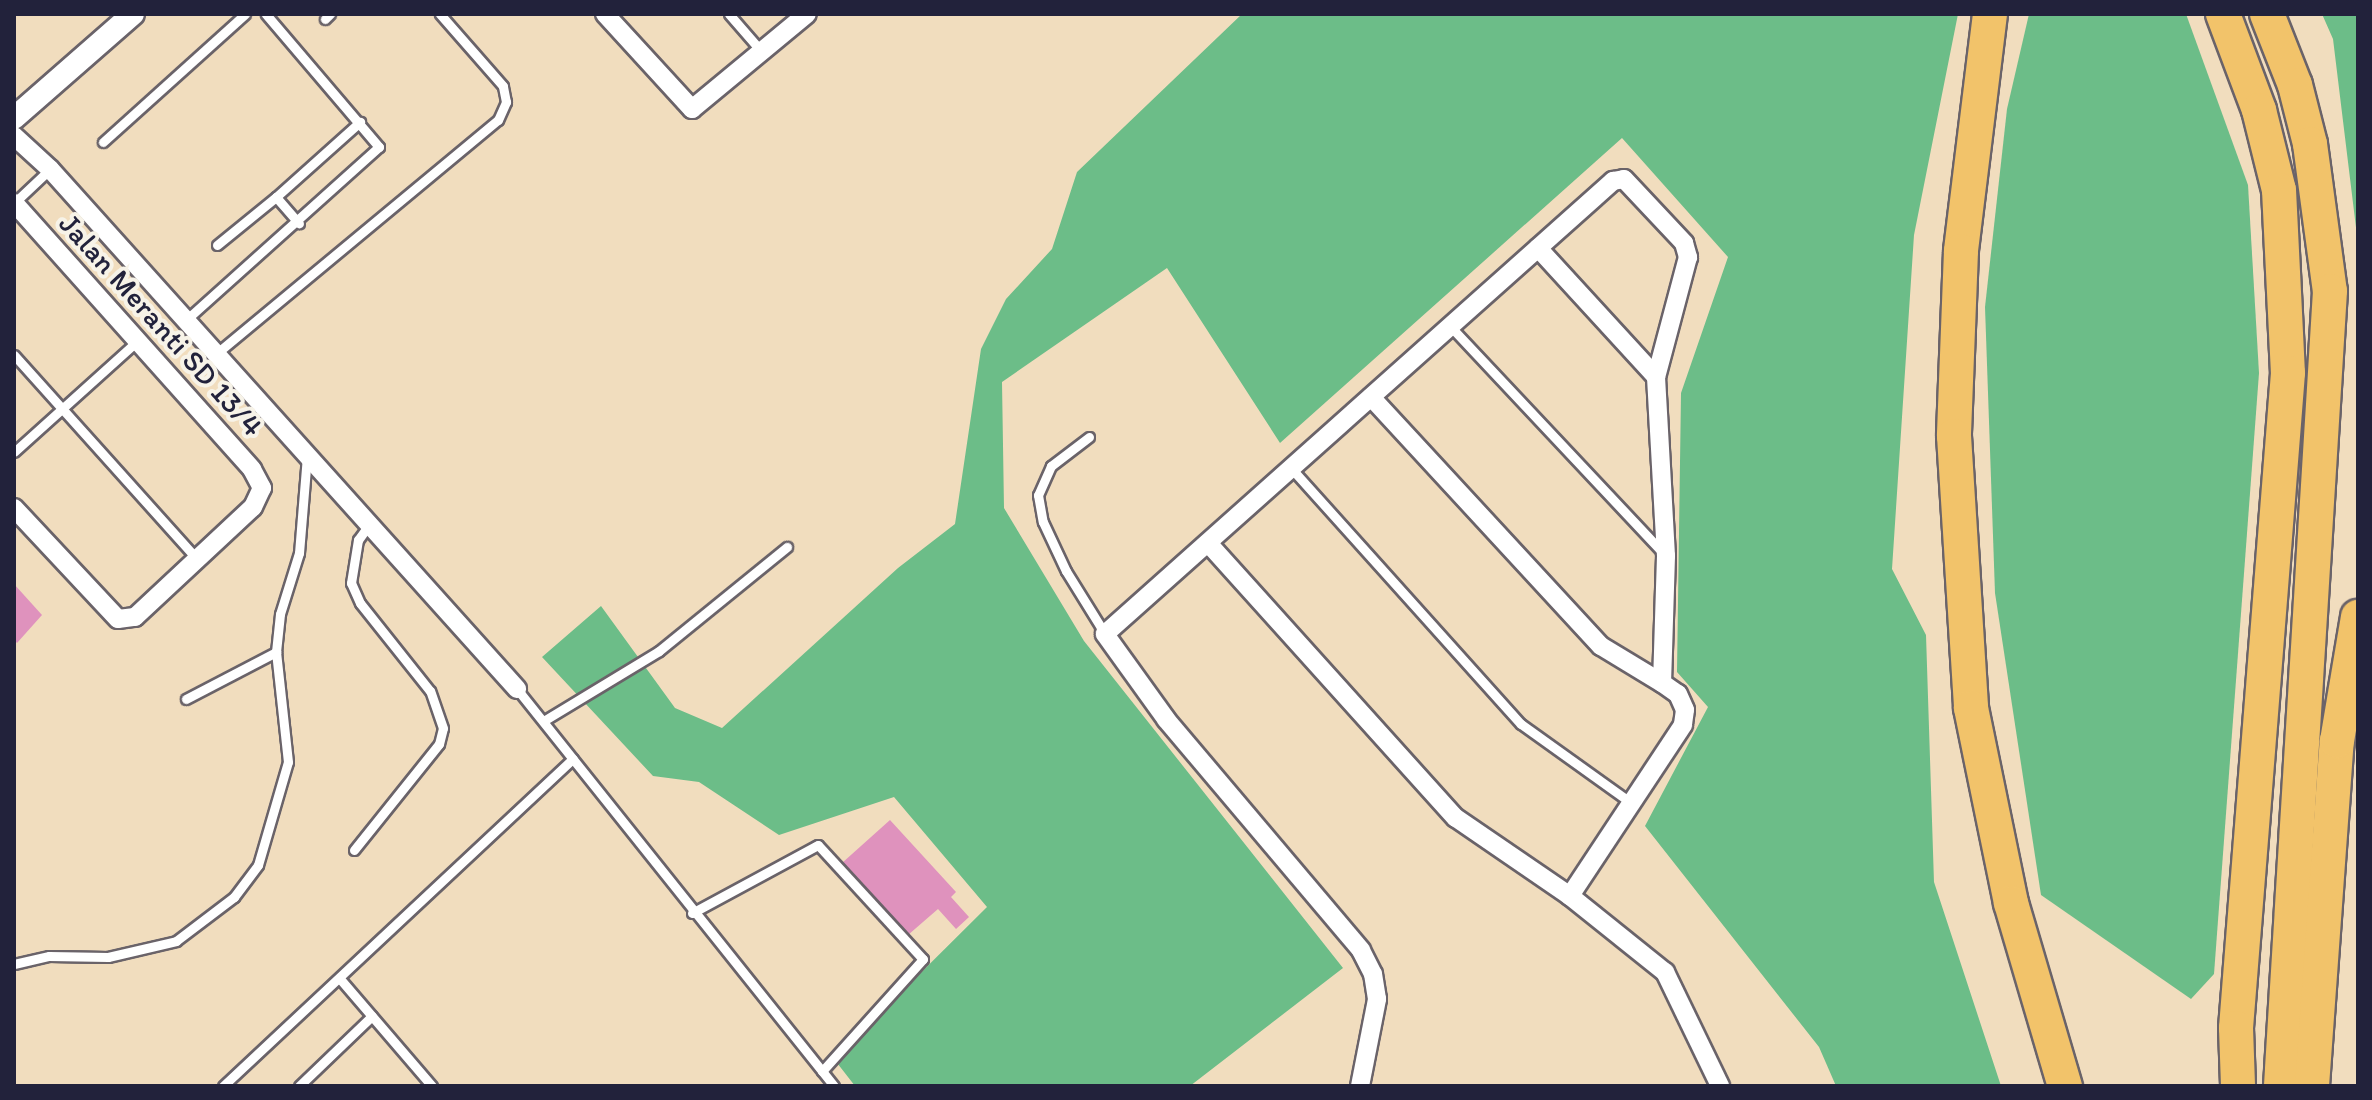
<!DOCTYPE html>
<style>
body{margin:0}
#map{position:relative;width:2372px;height:1100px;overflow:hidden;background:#f1ddbe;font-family:Itim,sans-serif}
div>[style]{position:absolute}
.forest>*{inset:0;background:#6cbd88}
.building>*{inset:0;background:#df92bd}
.roads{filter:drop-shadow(2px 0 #6a6369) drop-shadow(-2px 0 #6a6369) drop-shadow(0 2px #6a6369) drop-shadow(0 -2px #6a6369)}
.service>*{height:9px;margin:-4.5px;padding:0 4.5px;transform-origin:4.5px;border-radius:4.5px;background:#fff}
.minor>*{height:18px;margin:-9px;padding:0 9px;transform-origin:9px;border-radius:9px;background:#fff}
.tertiary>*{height:22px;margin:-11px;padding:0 11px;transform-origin:11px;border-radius:11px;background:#fff}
.motorway>*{height:34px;margin:-17px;padding:0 17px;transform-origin:17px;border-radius:17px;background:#f2c36a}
span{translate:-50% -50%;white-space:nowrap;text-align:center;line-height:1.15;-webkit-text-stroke:8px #f7f3e8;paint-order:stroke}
.street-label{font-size:30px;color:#22223b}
.frame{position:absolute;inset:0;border:16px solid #22223b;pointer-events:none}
</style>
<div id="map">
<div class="forest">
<div style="clip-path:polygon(1242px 14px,1958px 14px,1914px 235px,1892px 569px,1926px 635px,1934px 882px,2001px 1086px,1836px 1086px,1819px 1047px,1645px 826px,1708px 707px,1677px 672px,1681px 393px,1728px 257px,1622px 138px,1280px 443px,1167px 268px,1002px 382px,1004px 508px,1084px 641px,1343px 968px,1190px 1086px,855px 1086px,834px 1059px,987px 907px,894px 797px,779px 835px,699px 782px,653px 776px,542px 657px,601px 606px,675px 708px,722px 728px,898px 568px,955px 524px,981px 349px,1006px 299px,1052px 249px,1077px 172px)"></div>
<div style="clip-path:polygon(2029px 14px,2186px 14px,2248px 185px,2259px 373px,2214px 974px,2191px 999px,2041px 895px,1995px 593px,1985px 307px,2007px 109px)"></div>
<div style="clip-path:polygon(2322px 14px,2358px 14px,2358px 244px,2333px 39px)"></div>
</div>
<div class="building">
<div style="clip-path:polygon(14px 584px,42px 615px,17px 643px,14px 640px)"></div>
<div style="clip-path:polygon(890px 820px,956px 892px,951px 897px,969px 917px,956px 929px,938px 909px,908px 935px,842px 863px)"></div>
</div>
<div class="roads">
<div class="service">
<div style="left:729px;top:14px;width:50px;rotate:49deg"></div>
<div style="left:325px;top:19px;width:7px;rotate:-45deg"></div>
<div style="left:103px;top:142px;width:191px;rotate:-42deg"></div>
<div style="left:276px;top:197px;width:113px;rotate:-41.8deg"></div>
<div style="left:14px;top:203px;width:50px;rotate:-43.4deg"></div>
<div style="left:217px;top:245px;width:76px;rotate:-39.1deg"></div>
<div style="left:276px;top:197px;width:35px;rotate:49deg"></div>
<div style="left:187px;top:319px;width:258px;rotate:-41.9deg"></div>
<div style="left:379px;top:147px;width:175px;rotate:-130.4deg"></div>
<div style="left:1450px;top:326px;width:313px;rotate:46.8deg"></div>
<div style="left:217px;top:353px;width:365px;rotate:-39.7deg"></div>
<div style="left:498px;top:120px;width:20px;rotate:-66deg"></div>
<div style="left:506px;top:102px;width:16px;rotate:-101deg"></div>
<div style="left:503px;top:86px;width:96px;rotate:-131.2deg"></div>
<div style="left:14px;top:355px;width:274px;rotate:48.1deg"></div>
<div style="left:1089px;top:437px;width:48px;rotate:142.7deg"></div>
<div style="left:1051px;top:466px;width:32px;rotate:114deg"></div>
<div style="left:1038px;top:495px;width:27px;rotate:80deg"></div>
<div style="left:1043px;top:522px;width:54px;rotate:64.9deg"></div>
<div style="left:1066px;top:571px;width:74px;rotate:58.2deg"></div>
<div style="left:14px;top:452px;width:164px;rotate:-42deg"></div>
<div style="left:1291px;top:468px;width:344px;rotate:48.1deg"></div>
<div style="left:1521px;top:724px;width:134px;rotate:35.6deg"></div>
<div style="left:517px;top:689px;width:508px;rotate:51.39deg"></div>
<div style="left:186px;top:699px;width:102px;rotate:-27.6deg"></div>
<div style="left:545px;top:720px;width:133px;rotate:-31.2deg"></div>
<div style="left:659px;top:651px;width:165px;rotate:-39.1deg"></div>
<div style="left:354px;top:850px;width:136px;rotate:-51.3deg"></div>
<div style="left:439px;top:744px;width:16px;rotate:-76deg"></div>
<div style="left:443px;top:728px;width:39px;rotate:-109deg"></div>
<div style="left:430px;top:691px;width:112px;rotate:-128.5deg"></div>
<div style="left:360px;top:603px;width:22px;rotate:-114deg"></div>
<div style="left:351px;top:583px;width:44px;rotate:-80.8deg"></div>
<div style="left:358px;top:540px;width:22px;rotate:-54deg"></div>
<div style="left:692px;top:913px;width:143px;rotate:-28.4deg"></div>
<div style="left:818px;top:845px;width:155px;rotate:47.4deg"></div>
<div style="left:923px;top:959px;width:151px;rotate:132deg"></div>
<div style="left:14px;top:964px;width:36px;rotate:-13deg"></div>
<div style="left:49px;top:956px;width:59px;rotate:1deg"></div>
<div style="left:108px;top:957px;width:70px;rotate:-13.2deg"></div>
<div style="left:176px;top:941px;width:73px;rotate:-37.2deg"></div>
<div style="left:234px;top:897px;width:40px;rotate:-53deg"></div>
<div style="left:258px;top:865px;width:107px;rotate:-73.8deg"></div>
<div style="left:288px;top:762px;width:111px;rotate:-96.2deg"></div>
<div style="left:276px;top:652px;width:38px;rotate:-84deg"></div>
<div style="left:280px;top:614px;width:64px;rotate:-72.7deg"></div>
<div style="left:299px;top:553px;width:98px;rotate:-85.3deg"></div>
<div style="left:341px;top:980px;width:140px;rotate:49.4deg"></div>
<div style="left:223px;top:1086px;width:479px;rotate:-43.1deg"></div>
<div style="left:299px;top:1086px;width:101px;rotate:-43.8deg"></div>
</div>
<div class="minor">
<div style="left:605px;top:14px;width:129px;rotate:47.5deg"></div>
<div style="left:692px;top:109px;width:149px;rotate:-39.6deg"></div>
<div style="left:14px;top:136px;width:49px;rotate:42.5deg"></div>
<div style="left:50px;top:169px;width:699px;rotate:48.07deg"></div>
<div style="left:1538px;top:248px;width:175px;rotate:47.5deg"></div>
<div style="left:1371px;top:397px;width:339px;rotate:47.3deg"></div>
<div style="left:1601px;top:646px;width:71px;rotate:31.2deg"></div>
<div style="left:14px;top:508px;width:152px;rotate:46.9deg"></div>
<div style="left:118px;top:619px;width:17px;rotate:-7deg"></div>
<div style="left:135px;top:617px;width:161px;rotate:-43deg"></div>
<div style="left:253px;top:507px;width:21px;rotate:-65deg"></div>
<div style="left:262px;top:488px;width:21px;rotate:-118deg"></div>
<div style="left:252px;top:469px;width:357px;rotate:-131.8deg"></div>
<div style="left:1208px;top:543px;width:370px;rotate:48deg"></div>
<div style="left:1456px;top:818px;width:138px;rotate:34.4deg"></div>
<div style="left:1570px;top:896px;width:122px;rotate:38.7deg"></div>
<div style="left:1665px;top:972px;width:127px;rotate:64.2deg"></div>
<div style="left:1360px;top:1086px;width:89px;rotate:-78.9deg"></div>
<div style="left:1377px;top:999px;width:25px;rotate:-99deg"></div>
<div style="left:1373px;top:974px;width:27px;rotate:-117deg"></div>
<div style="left:1361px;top:950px;width:302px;rotate:-130.2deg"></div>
<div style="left:1166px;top:719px;width:105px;rotate:-125.7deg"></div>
<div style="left:1105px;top:634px;width:681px;rotate:-41.72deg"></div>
<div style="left:1613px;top:181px;width:11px;rotate:-10deg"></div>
<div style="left:1624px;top:179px;width:88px;rotate:46.8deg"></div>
<div style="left:1684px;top:243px;width:15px;rotate:74deg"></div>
<div style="left:1688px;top:257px;width:124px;rotate:104.9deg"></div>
<div style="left:1656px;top:377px;width:179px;rotate:86.8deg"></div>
<div style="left:1666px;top:556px;width:127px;rotate:91.8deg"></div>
<div style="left:1662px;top:683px;width:19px;rotate:35deg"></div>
<div style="left:1678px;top:694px;width:17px;rotate:66deg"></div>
<div style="left:1685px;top:710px;width:15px;rotate:98deg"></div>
<div style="left:1683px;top:725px;width:205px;rotate:123.5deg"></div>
</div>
<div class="tertiary">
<div style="left:14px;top:118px;width:158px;rotate:-41.2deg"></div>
</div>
<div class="motorway">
<div style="left:1990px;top:14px;width:239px;rotate:97deg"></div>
<div style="left:1961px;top:251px;width:185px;rotate:92.2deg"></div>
<div style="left:1954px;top:436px;width:273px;rotate:86.4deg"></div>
<div style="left:1971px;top:708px;width:199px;rotate:78.4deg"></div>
<div style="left:2011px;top:903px;width:191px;rotate:73.6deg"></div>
<div style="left:2223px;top:14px;width:103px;rotate:69.4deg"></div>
<div style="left:2259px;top:110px;width:82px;rotate:76deg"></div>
<div style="left:2279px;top:190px;width:183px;rotate:87.2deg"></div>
<div style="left:2288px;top:373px;width:657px;rotate:94.54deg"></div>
<div style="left:2236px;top:1028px;width:58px;rotate:88deg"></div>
<div style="left:2267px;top:14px;width:76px;rotate:68.5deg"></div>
<div style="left:2295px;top:85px;width:61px;rotate:75.7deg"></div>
<div style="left:2310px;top:144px;width:148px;rotate:82.3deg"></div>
<div style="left:2330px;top:291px;width:797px;rotate:93.53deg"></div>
<div style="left:2312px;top:1086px;width:346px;rotate:-85.9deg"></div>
<div style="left:2337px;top:741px;width:126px;rotate:-80.4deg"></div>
</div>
</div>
<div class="street-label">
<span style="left:161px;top:325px;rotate:48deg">Jalan Meranti SD 13/4</span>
</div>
<div class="frame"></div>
</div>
